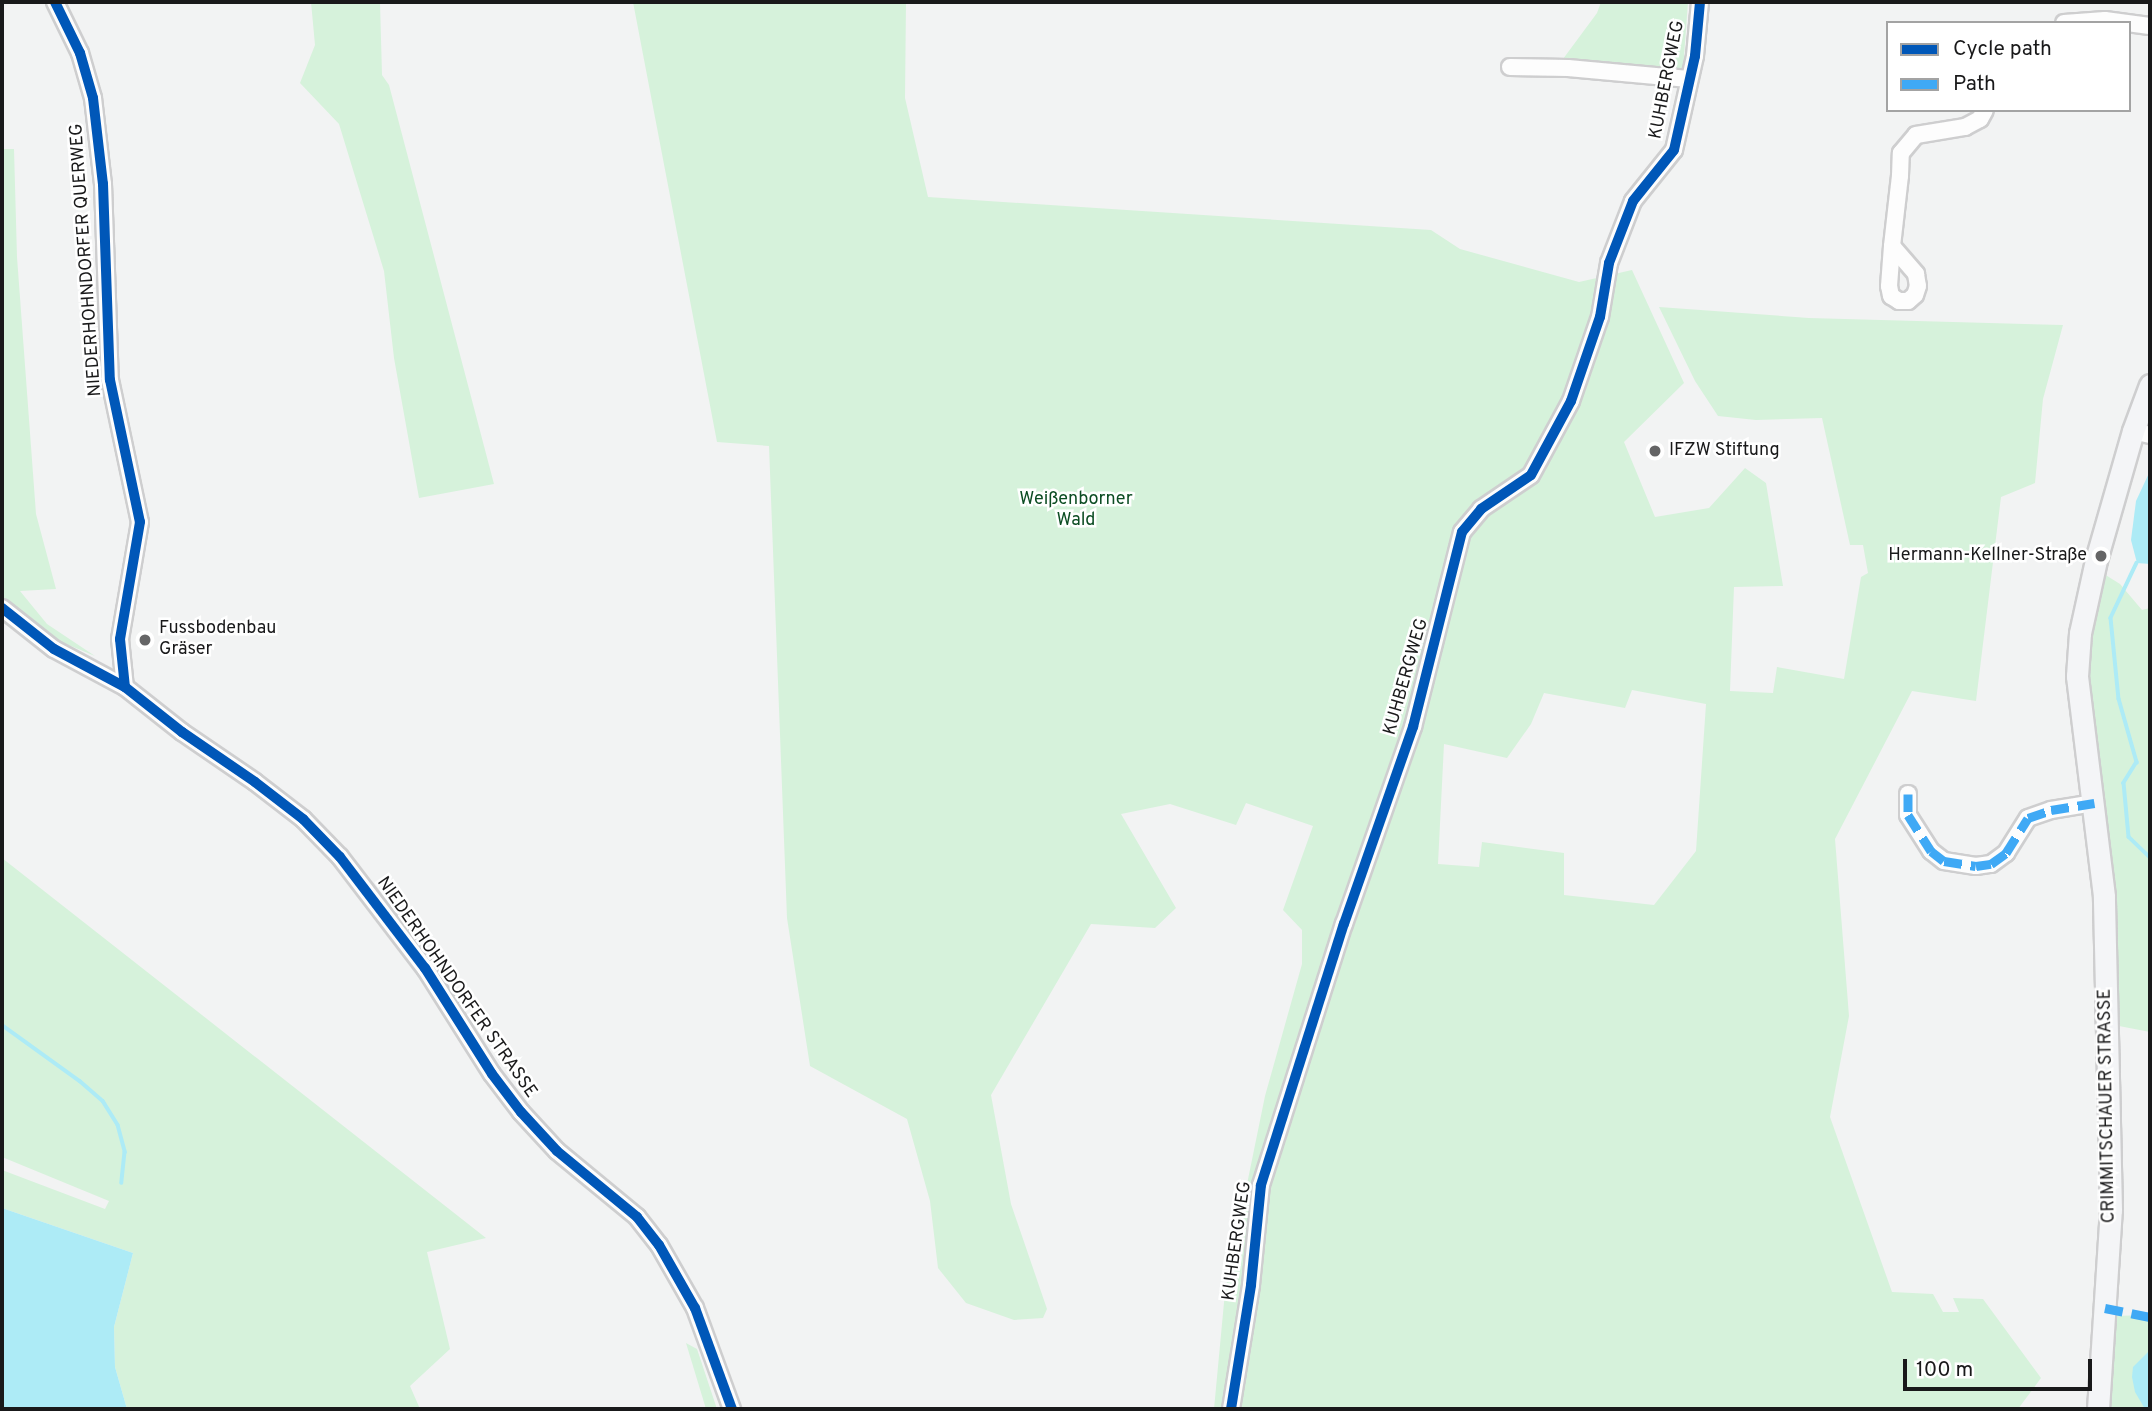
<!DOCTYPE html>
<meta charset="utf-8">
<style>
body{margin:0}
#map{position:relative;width:2152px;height:1411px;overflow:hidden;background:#f2f3f3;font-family:Overpass,sans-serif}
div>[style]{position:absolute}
.green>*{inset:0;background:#d6f2db}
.water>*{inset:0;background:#adebf6}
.stream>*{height:3.5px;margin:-1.75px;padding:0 1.75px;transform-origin:1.75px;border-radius:1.75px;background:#adebf6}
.roads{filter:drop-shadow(2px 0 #cececf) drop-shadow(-2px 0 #cececf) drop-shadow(0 2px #cececf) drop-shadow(0 -2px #cececf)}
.minor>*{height:16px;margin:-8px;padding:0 8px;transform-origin:8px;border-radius:8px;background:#fdfdfd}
.secondary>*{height:21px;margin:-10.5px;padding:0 10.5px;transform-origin:10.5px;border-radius:10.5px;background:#f4f5f7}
.quiet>*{height:9px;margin-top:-4.5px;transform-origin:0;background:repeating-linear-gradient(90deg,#3fa9f5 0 18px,transparent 0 27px)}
.cycleway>*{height:10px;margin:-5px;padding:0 5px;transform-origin:5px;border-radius:5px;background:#0057b8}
.dots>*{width:19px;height:19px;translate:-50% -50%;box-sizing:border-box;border:4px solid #fff;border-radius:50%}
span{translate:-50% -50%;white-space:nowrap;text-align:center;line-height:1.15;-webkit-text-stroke:5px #fff;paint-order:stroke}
.street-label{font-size:18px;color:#19191a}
.poi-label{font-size:18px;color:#19191a}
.left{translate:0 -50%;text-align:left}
.right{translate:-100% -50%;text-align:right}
.park-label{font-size:18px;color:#0c4d23}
.frame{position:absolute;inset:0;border:4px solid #19191a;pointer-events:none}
.legend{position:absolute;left:1886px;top:21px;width:245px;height:91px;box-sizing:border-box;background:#fff;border:2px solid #a3a3a3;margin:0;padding:9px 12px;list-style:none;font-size:21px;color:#19191a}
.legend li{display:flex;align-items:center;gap:14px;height:35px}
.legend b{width:35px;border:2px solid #a3a3a3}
.scale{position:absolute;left:1903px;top:1359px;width:189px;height:32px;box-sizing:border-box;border:4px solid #19191a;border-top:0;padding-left:9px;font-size:21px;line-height:24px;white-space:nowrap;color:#19191a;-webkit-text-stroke:5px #fff;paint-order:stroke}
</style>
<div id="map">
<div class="green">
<div style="clip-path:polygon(311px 2px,380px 2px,382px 75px,389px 85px,494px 484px,419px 498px,394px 358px,384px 271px,339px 124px,300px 83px,315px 45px)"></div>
<div style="clip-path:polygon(evenodd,633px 2px,906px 2px,905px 98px,928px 197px,1431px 230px,1460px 249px,1579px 282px,1632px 270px,1684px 383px,1624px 442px,1655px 517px,1709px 508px,1745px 468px,1766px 483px,1783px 586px,1734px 587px,1730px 691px,1773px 693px,1777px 667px,1844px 679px,1861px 577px,1868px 573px,1863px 545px,1850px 545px,1822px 418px,1756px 420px,1718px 416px,1695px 381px,1659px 307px,1809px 318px,2063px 325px,2043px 399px,2035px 483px,2001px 497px,1976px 701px,1912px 691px,1835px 839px,1849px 1016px,1830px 1117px,1892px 1292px,1933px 1294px,1943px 1312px,1959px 1312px,1953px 1298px,1983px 1299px,2041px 1378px,2018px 1409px,1214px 1409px,1225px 1292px,1265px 1096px,1302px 964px,1302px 930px,1283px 910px,1313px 826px,1246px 803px,1236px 825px,1170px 804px,1121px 814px,1176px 908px,1155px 928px,1091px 924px,991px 1095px,1011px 1204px,1047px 1309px,1043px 1318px,1014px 1320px,966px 1303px,938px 1268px,930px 1201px,907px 1119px,810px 1066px,787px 918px,769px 446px,717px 442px,633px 2px,1632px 690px,1706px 704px,1696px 851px,1654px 905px,1564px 895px,1564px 853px,1482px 842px,1479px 867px,1438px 864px,1444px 744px,1507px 758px,1531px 724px,1544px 693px,1625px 708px,1632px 690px)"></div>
<div style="clip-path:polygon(1601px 2px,1688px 2px,1683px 70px,1563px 59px,1597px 13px)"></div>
<div style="clip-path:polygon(2px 149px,14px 149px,17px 257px,36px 514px,56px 589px,20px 591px,47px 624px,95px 656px,42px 634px,2px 597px)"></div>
<div style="clip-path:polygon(2104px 574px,2120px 584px,2142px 610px,2150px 608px,2150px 1032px,2119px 1026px,2085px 676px,2092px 619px)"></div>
<div style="clip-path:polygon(2px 858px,486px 1238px,427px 1252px,450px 1349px,410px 1386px,420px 1409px,127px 1409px,115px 1367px,114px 1327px,133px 1253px,2px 1208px,2px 1170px,105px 1209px,109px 1201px,2px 1157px)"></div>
<div style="clip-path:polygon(2150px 1315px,2150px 1409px,2106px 1409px,2113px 1316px)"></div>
<div style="clip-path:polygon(686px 1343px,697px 1349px,717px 1409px,706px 1409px)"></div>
</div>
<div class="water">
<div style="clip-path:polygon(2150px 471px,2150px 564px,2137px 563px,2131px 540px,2136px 501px)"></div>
<div style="clip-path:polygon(2px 1208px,133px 1253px,114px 1327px,115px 1367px,127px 1409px,2px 1409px)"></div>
<div style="clip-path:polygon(2150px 1350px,2150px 1409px,2145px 1409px,2135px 1392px,2132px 1377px,2133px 1367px)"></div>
</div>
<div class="stream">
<div style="left:2137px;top:563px;width:61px;rotate:115.3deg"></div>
<div style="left:2111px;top:618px;width:81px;rotate:84.4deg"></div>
<div style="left:2119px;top:699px;width:66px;rotate:74.1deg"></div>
<div style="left:2137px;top:762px;width:25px;rotate:122deg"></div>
<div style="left:2124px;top:783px;width:54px;rotate:84.7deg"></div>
<div style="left:2129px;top:837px;width:29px;rotate:44deg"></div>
<div style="left:2px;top:1025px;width:96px;rotate:35.7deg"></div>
<div style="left:80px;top:1081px;width:30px;rotate:41deg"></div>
<div style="left:103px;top:1101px;width:28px;rotate:58deg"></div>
<div style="left:118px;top:1125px;width:28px;rotate:75deg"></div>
<div style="left:125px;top:1152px;width:31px;rotate:96deg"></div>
</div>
<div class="roads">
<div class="minor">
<div style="left:55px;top:2px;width:57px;rotate:63.9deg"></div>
<div style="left:80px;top:53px;width:47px;rotate:73.9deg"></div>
<div style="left:93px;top:98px;width:87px;rotate:83.4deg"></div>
<div style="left:103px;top:184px;width:196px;rotate:88deg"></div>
<div style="left:110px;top:380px;width:145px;rotate:78.1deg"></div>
<div style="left:140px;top:522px;width:119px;rotate:99.7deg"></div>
<div style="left:120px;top:639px;width:48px;rotate:84.1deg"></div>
<div style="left:2064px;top:23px;width:41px;rotate:-4.2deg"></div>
<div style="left:2105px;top:20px;width:45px;rotate:7.6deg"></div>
<div style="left:1510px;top:67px;width:58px;rotate:1deg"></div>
<div style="left:1568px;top:68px;width:121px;rotate:5.2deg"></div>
<div style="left:1892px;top:246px;width:37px;rotate:49deg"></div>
<div style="left:1916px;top:274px;width:12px;rotate:81deg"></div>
<div style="left:1918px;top:286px;width:9px;rotate:108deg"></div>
<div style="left:1915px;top:295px;width:9px;rotate:139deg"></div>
<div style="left:1908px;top:301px;width:9px;rotate:180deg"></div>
<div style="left:1899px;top:301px;width:9px;rotate:-148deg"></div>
<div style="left:1891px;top:296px;width:10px;rotate:-101deg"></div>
<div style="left:1889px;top:286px;width:40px;rotate:-85.7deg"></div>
<div style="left:1892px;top:246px;width:70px;rotate:-83.5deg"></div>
<div style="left:1900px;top:176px;width:23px;rotate:-88deg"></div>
<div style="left:1901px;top:153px;width:23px;rotate:-50deg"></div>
<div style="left:1916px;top:135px;width:50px;rotate:-9.3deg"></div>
<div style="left:1965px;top:127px;width:17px;rotate:-28deg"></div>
<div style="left:1980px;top:119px;width:10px;rotate:-61deg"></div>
<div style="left:2133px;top:431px;width:17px;rotate:13deg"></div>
<div style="left:2px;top:608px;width:66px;rotate:38.3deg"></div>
<div style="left:54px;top:649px;width:81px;rotate:28.2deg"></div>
<div style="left:125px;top:687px;width:73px;rotate:38.3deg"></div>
<div style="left:182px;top:732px;width:88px;rotate:34.4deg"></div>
<div style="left:255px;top:782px;width:61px;rotate:37.6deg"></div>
<div style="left:303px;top:819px;width:53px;rotate:45.8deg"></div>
<div style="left:340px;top:857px;width:140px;rotate:52.6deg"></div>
<div style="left:425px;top:968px;width:125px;rotate:57.7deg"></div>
<div style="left:492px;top:1074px;width:48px;rotate:52.7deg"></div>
<div style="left:521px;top:1112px;width:53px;rotate:47.3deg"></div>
<div style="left:557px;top:1151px;width:104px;rotate:39.5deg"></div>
<div style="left:637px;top:1217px;width:36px;rotate:52deg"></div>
<div style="left:659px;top:1245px;width:73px;rotate:60.3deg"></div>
<div style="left:695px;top:1308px;width:108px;rotate:69.9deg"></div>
<div style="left:1908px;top:794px;width:21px;rotate:90deg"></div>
<div style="left:1908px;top:815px;width:43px;rotate:57.4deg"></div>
<div style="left:1931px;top:851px;width:16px;rotate:38deg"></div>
<div style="left:1944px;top:861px;width:32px;rotate:9deg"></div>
<div style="left:1976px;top:866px;width:15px;rotate:-8deg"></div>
<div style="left:1991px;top:864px;width:19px;rotate:-36deg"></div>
<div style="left:2006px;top:853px;width:41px;rotate:-57.8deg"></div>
<div style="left:2028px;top:818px;width:24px;rotate:-19deg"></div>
<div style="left:2051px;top:810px;width:44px;rotate:-9.2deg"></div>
<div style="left:1231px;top:1409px;width:126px;rotate:-80.8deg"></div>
<div style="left:1251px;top:1285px;width:100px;rotate:-84.3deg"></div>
<div style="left:1261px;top:1185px;width:274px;rotate:-72.4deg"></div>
<div style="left:1344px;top:924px;width:209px;rotate:-70.7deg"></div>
<div style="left:1413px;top:727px;width:201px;rotate:-75.9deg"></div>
<div style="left:1462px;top:532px;width:30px;rotate:-50deg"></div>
<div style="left:1481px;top:509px;width:60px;rotate:-34.2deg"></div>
<div style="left:1531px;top:475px;width:84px;rotate:-61.6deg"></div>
<div style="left:1571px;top:401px;width:89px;rotate:-71deg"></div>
<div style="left:1600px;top:317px;width:55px;rotate:-80.5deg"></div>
<div style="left:1609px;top:263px;width:66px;rotate:-68.8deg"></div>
<div style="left:1633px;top:201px;width:65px;rotate:-51.2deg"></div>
<div style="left:1674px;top:150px;width:96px;rotate:-77.4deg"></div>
<div style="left:1695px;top:56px;width:54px;rotate:-84.7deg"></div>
</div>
<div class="secondary">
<div style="left:2098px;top:1409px;width:199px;rotate:-86.3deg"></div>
<div style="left:2111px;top:1210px;width:314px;rotate:-91.3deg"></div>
<div style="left:2104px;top:896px;width:222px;rotate:-97deg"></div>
<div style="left:2077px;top:676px;width:43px;rotate:-86deg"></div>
<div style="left:2080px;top:633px;width:75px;rotate:-77.6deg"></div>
<div style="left:2096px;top:560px;width:134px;rotate:-74deg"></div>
<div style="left:2133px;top:431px;width:49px;rotate:-69.7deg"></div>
</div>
</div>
<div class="quiet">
<div style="left:1908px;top:794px;width:21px;rotate:90deg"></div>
<div style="left:1908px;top:815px;width:43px;rotate:57.4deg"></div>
<div style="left:1931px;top:851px;width:16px;rotate:38deg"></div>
<div style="left:1944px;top:861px;width:32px;rotate:9deg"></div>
<div style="left:1976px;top:866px;width:15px;rotate:-8deg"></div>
<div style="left:1991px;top:864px;width:19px;rotate:-36deg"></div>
<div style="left:2006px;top:853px;width:41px;rotate:-57.8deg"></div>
<div style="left:2028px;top:818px;width:24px;rotate:-19deg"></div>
<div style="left:2051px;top:810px;width:44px;rotate:-9.2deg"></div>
<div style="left:2105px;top:1308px;width:46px;rotate:11.3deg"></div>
</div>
<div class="cycleway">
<div style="left:55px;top:2px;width:57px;rotate:63.9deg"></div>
<div style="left:80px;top:53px;width:47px;rotate:73.9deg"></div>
<div style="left:93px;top:98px;width:87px;rotate:83.4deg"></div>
<div style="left:103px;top:184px;width:196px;rotate:88deg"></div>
<div style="left:110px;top:380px;width:145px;rotate:78.1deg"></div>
<div style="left:140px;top:522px;width:119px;rotate:99.7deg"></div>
<div style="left:120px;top:639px;width:48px;rotate:84.1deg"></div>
<div style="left:2px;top:608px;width:66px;rotate:38.3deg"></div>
<div style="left:54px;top:649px;width:81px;rotate:28.2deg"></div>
<div style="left:125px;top:687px;width:73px;rotate:38.3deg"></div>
<div style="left:182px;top:732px;width:88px;rotate:34.4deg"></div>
<div style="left:255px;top:782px;width:61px;rotate:37.6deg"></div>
<div style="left:303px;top:819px;width:53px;rotate:45.8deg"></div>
<div style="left:340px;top:857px;width:140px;rotate:52.6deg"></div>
<div style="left:425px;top:968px;width:125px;rotate:57.7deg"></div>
<div style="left:492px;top:1074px;width:48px;rotate:52.7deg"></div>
<div style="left:521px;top:1112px;width:53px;rotate:47.3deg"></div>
<div style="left:557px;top:1151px;width:104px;rotate:39.5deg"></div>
<div style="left:637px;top:1217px;width:36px;rotate:52deg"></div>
<div style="left:659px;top:1245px;width:73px;rotate:60.3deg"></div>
<div style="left:695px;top:1308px;width:108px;rotate:69.9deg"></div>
<div style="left:1231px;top:1409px;width:126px;rotate:-80.8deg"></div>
<div style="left:1251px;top:1285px;width:100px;rotate:-84.3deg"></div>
<div style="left:1261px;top:1185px;width:274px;rotate:-72.4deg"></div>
<div style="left:1344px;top:924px;width:209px;rotate:-70.7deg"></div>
<div style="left:1413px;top:727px;width:201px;rotate:-75.9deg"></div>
<div style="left:1462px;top:532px;width:30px;rotate:-50deg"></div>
<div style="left:1481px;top:509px;width:60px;rotate:-34.2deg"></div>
<div style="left:1531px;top:475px;width:84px;rotate:-61.6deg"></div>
<div style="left:1571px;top:401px;width:89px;rotate:-71deg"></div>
<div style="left:1600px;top:317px;width:55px;rotate:-80.5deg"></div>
<div style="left:1609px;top:263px;width:66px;rotate:-68.8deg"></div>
<div style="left:1633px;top:201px;width:65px;rotate:-51.2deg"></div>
<div style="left:1674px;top:150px;width:96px;rotate:-77.4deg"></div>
<div style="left:1695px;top:56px;width:54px;rotate:-84.7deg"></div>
</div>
<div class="dots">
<div style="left:1655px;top:451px;background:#656566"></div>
<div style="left:2101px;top:556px;background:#656566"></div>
<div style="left:145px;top:640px;background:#656566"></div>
</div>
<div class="street-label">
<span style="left:1668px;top:80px;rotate:-79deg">KUHBERGWEG</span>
<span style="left:87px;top:260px;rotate:-94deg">NIEDERHOHNDORFER QUERWEG</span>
<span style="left:1407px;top:677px;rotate:-74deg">KUHBERGWEG</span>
<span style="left:456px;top:988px;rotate:55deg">NIEDERHOHNDORFER STRASSE</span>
<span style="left:2108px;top:1106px;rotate:-91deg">CRIMMITSCHAUER STRASSE</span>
<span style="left:1238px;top:1241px;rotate:-82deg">KUHBERGWEG</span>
</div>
<div class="poi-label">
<span class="left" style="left:1669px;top:451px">IFZW Stiftung</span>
<span class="right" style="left:2087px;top:556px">Hermann-Kellner-Straße</span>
<span class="left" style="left:159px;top:640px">Fussbodenbau<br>Gräser</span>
</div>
<div class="park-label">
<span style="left:1076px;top:511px">Weißenborner<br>Wald</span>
</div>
<div class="frame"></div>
<ul class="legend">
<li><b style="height:9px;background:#0057b8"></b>Cycle path</li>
<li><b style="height:9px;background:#3fa9f5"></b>Path</li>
</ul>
<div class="scale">100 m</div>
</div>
